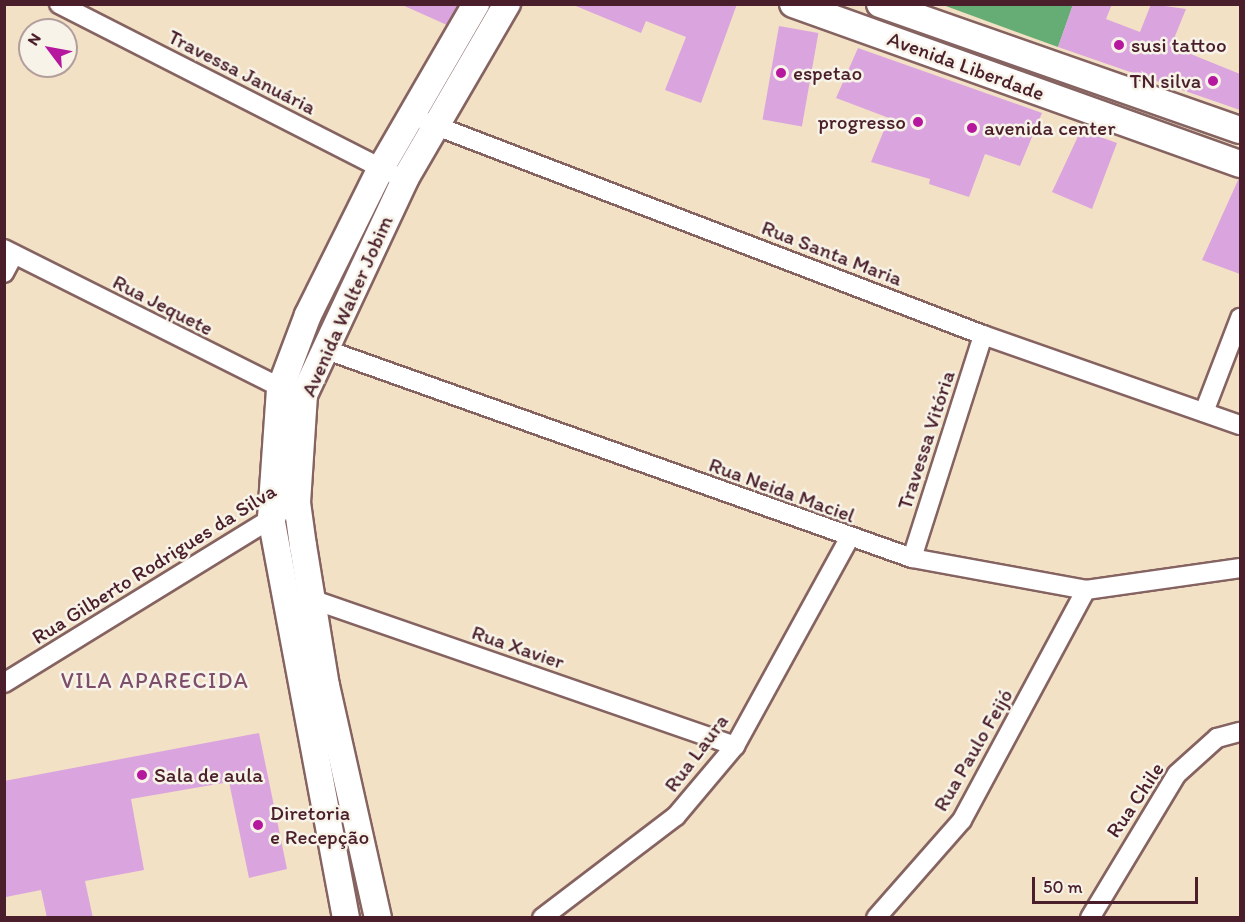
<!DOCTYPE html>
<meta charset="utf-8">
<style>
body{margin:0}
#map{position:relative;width:1245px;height:922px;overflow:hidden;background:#f3e1c6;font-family:Itim,sans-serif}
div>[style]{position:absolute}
.forest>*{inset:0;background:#65ad74}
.building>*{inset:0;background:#daa5de;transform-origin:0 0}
.roads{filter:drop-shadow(2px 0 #856361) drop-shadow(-2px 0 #856361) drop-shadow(0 2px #856361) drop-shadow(0 -2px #856361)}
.street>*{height:18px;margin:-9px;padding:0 9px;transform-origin:9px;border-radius:9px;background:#fff}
.secondary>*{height:26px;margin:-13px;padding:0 13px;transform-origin:13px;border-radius:13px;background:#fff}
.dots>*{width:16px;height:16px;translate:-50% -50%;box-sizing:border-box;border:3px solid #f7f3e8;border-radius:50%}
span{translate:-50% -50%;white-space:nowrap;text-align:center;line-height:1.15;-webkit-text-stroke:5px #f7f3e8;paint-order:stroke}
.poi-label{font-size:21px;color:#4a1f2b}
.left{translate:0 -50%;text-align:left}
.right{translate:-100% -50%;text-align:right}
.street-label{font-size:21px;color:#4a1f2b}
.neighbourhood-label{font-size:22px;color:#7c4e6a;letter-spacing:1.5px}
.frame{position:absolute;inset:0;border:6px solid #4a1f2b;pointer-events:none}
.north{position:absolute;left:18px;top:18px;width:60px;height:60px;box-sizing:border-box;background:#f7f3e8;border:2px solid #b29e9c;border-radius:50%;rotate:302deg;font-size:16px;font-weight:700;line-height:24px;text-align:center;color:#4a1f2b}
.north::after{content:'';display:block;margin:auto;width:21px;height:27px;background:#b5179e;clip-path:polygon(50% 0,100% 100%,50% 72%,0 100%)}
.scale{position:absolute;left:1032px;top:877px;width:166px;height:27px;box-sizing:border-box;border:3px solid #4a1f2b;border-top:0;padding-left:8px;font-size:18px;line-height:21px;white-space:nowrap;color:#4a1f2b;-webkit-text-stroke:4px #f7f3e8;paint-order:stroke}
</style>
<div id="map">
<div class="forest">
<div style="clip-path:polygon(943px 5px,1073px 5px,1058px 47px)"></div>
</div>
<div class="building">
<div style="clip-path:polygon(400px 4px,458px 4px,447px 25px)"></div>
<div style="clip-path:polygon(571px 4px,737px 4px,701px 103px,665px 90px,686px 37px,646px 21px,641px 33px)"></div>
<div style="clip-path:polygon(1073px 4px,1112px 4px,1106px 19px,1140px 32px,1151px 4px,1186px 9px,1171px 46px,1240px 74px,1240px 110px,1058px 47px)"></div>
<div style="left:779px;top:26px;width:40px;height:95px;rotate:10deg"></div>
<div style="clip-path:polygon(858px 48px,1042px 113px,1020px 166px,985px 154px,969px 197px,929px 184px,930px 179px,871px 162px,889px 118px,836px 98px)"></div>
<div style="clip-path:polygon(1081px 130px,1117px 143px,1092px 209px,1052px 192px)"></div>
<div style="clip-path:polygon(1239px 178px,1240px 179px,1240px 274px,1202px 260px)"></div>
<div style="clip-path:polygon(259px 733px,287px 869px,249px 878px,229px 782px,131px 799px,144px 870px,85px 881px,93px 918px,47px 918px,41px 890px,6px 897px,4px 781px)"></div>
</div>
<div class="roads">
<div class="street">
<div style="left:59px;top:4px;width:374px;rotate:27deg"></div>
<div style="left:426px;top:122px;width:596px;rotate:20.93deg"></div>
<div style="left:983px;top:335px;width:272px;rotate:19.3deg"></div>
<div style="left:4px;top:249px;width:320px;rotate:26.6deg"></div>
<div style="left:4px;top:273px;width:21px;rotate:-62deg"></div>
<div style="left:324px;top:349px;width:624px;rotate:19.57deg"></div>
<div style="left:912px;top:558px;width:177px;rotate:10.4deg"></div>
<div style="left:1086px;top:590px;width:156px;rotate:-8.1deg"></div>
<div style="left:1204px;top:412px;width:101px;rotate:-69deg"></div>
<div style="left:912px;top:558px;width:234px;rotate:-72.3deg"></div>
<div style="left:303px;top:601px;width:8px;rotate:-14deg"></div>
<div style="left:311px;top:599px;width:449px;rotate:19.1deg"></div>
<div style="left:4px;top:683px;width:323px;rotate:-31.6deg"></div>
<div style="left:542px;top:918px;width:168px;rotate:-37.3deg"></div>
<div style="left:676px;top:816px;width:92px;rotate:-49.9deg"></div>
<div style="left:735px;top:746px;width:236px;rotate:-61.2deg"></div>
<div style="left:876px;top:918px;width:130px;rotate:-48.7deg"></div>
<div style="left:962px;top:820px;width:261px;rotate:-61.7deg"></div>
<div style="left:1090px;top:918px;width:168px;rotate:-58.9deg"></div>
<div style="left:1177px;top:774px;width:54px;rotate:-42deg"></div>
<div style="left:1217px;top:738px;width:24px;rotate:-15deg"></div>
</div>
<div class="secondary">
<div style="left:793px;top:4px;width:475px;rotate:19.7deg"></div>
<div style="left:880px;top:4px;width:381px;rotate:19.3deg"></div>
<div style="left:346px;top:918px;width:407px;rotate:-100.6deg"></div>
<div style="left:271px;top:518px;width:129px;rotate:-86deg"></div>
<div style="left:280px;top:389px;width:79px;rotate:-69.3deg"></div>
<div style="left:308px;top:315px;width:164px;rotate:-63.6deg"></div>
<div style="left:381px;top:168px;width:190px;rotate:-59.9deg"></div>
<div style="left:378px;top:918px;width:238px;rotate:-102.6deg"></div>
<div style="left:326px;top:686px;width:142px;rotate:-99.3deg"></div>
<div style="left:303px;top:546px;width:43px;rotate:-97.9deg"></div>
<div style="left:297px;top:503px;width:108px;rotate:-86.3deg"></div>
<div style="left:304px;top:395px;width:238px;rotate:-64.9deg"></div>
<div style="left:405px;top:179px;width:203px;rotate:-59.8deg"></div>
</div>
</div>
<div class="dots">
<div style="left:1119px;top:45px;background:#b5179e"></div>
<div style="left:781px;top:73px;background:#b5179e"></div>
<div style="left:1213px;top:81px;background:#b5179e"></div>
<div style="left:918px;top:122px;background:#b5179e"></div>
<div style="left:972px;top:128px;background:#b5179e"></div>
<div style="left:142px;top:775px;background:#b5179e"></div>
<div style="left:258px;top:825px;background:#b5179e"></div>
</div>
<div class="poi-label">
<span class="left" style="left:1131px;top:45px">susi tattoo</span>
<span class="left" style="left:793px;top:73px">espetao</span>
<span class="right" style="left:1201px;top:81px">TN silva</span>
<span class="right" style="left:906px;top:122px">progresso</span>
<span class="left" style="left:984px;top:128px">avenida center</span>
<span class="left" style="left:154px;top:775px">Sala de aula</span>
<span class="left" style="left:270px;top:825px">Diretoria<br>e Recepção</span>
</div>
<div class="street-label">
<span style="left:966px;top:66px;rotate:20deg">Avenida Liberdade</span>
<span style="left:242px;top:72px;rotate:27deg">Travessa Januária</span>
<span style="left:832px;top:253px;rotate:21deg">Rua Santa Maria</span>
<span style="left:163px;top:305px;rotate:27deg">Rua Jequete</span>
<span style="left:347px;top:306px;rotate:-66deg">Avenida Walter Jobim</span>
<span style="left:926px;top:440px;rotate:-72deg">Travessa Vitória</span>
<span style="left:782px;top:490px;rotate:20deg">Rua Neida Maciel</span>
<span style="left:154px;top:564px;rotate:-32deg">Rua Gilberto Rodrigues da Silva</span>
<span style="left:518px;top:647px;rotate:19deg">Rua Xavier</span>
<span style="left:973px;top:750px;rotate:-60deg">Rua Paulo Feijó</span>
<span style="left:696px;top:753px;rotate:-53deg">Rua Laura</span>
<span style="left:1135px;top:800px;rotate:-56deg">Rua Chile</span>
</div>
<div class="neighbourhood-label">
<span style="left:155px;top:681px">VILA APARECIDA</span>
</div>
<div class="frame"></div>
<div class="north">N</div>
<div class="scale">50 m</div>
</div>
